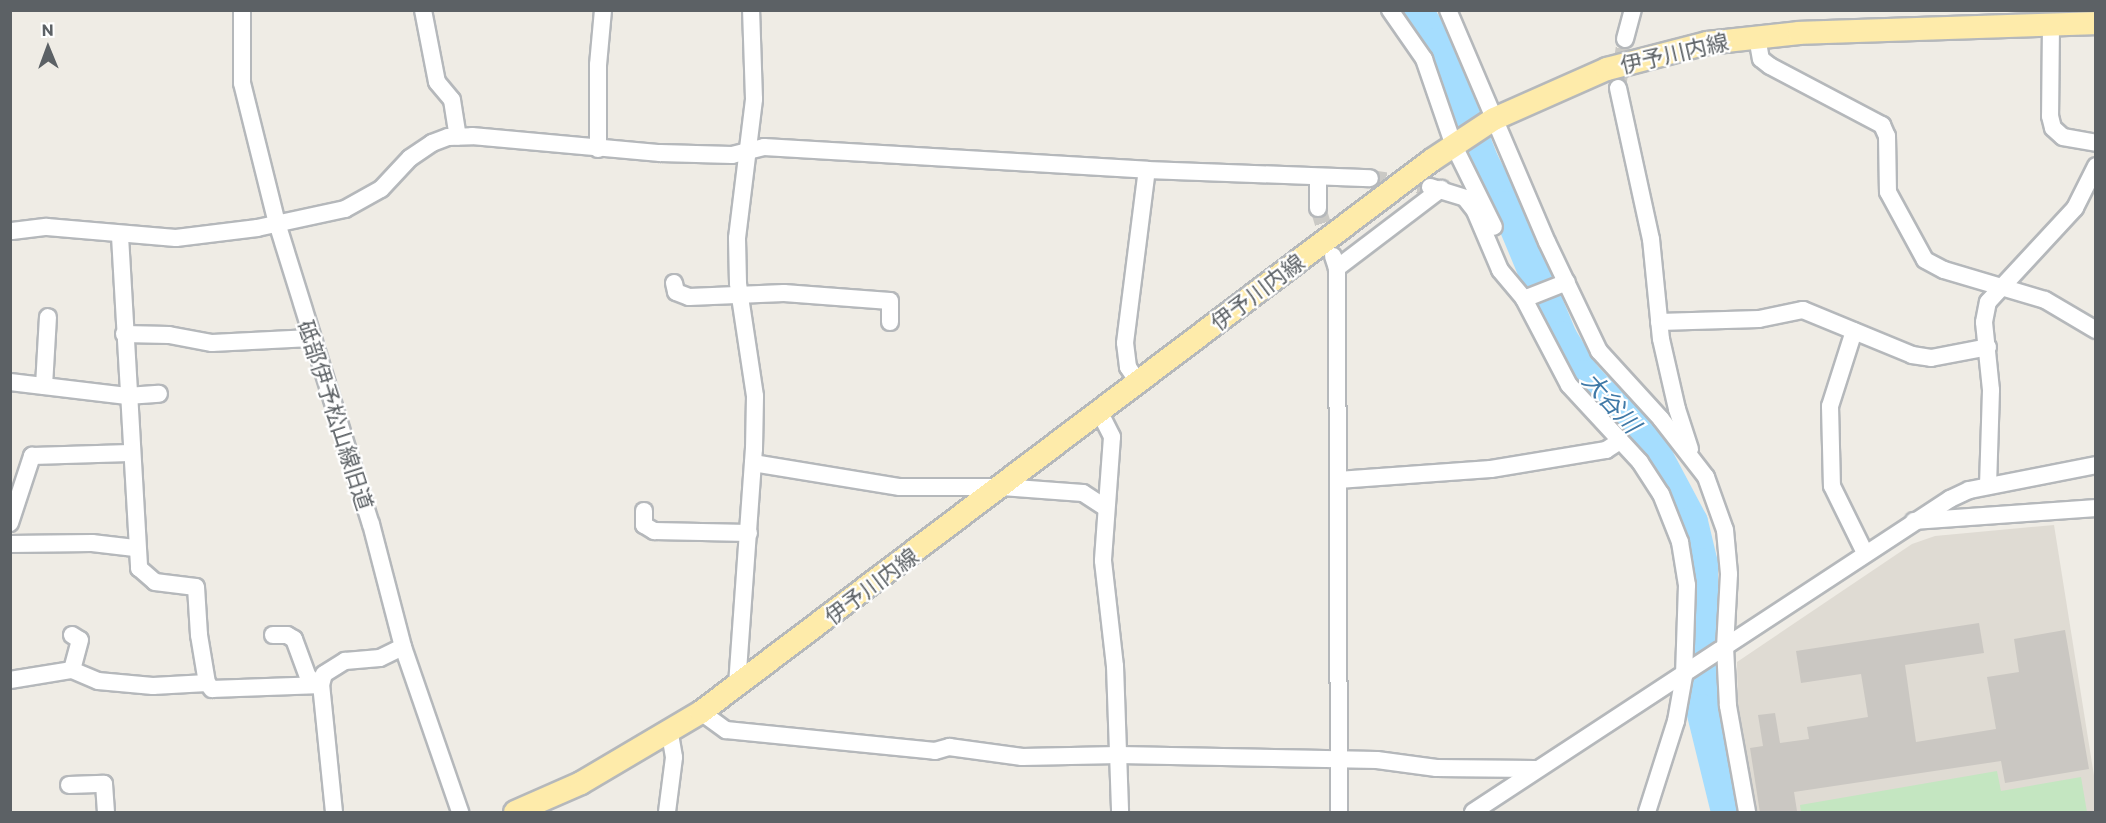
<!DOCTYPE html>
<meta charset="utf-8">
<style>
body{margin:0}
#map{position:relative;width:2106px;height:823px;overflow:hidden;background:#efece5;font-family:Commissioner,"Noto Sans JP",sans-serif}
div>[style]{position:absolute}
.education>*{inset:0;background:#dfdbd3}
.green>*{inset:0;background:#c4e6c1}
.river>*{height:32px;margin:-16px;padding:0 16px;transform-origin:16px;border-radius:16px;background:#a5ddfe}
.building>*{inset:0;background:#cac7c2}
.minor-tunnel>*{height:16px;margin-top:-8px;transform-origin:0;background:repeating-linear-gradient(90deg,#cac9c5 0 16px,transparent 0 24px)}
.roads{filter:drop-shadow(2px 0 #b5b8bb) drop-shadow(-2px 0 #b5b8bb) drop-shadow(0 2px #b5b8bb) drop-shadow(0 -2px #b5b8bb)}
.minor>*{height:16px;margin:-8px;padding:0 8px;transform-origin:8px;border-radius:8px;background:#fff}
.major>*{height:22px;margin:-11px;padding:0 11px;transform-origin:11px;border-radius:11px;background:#feebaa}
span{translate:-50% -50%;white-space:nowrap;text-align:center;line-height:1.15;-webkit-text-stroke:4.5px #fff;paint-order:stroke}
.street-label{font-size:22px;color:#5c6165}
.water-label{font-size:24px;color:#3f79a7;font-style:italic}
.frame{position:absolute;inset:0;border:12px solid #5c6165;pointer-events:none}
.north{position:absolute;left:18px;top:18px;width:60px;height:60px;-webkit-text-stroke:4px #fff;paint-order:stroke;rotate:359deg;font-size:16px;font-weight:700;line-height:24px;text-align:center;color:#5c6165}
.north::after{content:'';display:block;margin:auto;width:21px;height:27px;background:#5c6165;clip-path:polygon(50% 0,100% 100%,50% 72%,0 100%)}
</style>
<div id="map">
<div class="education">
<div style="clip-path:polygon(2054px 525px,2095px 782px,2095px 812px,1755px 812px,1738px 706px,1737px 662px,1912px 544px,1935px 536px)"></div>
</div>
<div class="green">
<div style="clip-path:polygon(1997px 771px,2001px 791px,2081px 777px,2087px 812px,1801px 812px,1800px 805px)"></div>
</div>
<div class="river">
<div style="left:1417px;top:10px;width:39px;rotate:60deg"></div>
<div style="left:1437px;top:44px;width:127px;rotate:68.7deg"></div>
<div style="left:1483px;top:162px;width:51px;rotate:61.9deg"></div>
<div style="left:1507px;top:207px;width:141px;rotate:67.4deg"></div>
<div style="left:1561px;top:337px;width:46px;rotate:58.4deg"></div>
<div style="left:1585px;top:376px;width:95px;rotate:46.3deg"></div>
<div style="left:1651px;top:445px;width:87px;rotate:62deg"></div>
<div style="left:1692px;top:522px;width:43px;rotate:76.6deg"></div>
<div style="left:1702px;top:564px;width:146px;rotate:90deg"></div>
<div style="left:1702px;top:710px;width:105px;rotate:76.2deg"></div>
</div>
<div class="building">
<div style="clip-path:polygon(1979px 623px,1984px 653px,1905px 665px,1916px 742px,1996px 729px,1987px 677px,2019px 672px,2014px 639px,2065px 630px,2089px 769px,2005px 783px,2001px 761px,1794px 792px,1797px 811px,1760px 813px,1750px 748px,1763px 746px,1758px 715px,1775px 713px,1780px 743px,1809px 739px,1807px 727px,1868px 717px,1861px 674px,1801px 683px,1796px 651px)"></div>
</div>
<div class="minor-tunnel">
<div style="left:1618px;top:88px;width:49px;rotate:-81.9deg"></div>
<div style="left:1370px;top:178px;width:61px;rotate:8.5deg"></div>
<div style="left:1318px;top:208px;width:41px;rotate:72.9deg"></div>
</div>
<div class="roads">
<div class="minor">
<div style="left:242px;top:10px;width:73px;rotate:90deg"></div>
<div style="left:242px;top:83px;width:144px;rotate:76deg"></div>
<div style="left:277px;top:223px;width:315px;rotate:72.7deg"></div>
<div style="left:371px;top:524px;width:127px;rotate:75.4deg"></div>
<div style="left:403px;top:647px;width:175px;rotate:70.9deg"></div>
<div style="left:423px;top:10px;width:73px;rotate:79deg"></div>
<div style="left:437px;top:82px;width:23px;rotate:50deg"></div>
<div style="left:452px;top:100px;width:37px;rotate:81deg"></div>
<div style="left:1390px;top:10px;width:60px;rotate:55.2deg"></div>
<div style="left:1424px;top:59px;width:92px;rotate:71deg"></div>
<div style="left:1454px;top:146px;width:90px;rotate:63.7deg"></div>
<div style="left:1448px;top:10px;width:252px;rotate:66.9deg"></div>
<div style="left:1547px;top:242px;width:121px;rotate:64.5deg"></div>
<div style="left:1599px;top:351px;width:92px;rotate:47.6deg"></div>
<div style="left:1661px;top:419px;width:73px;rotate:52.2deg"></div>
<div style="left:1706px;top:477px;width:56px;rotate:70.3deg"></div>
<div style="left:1725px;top:530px;width:44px;rotate:84.8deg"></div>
<div style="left:1729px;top:574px;width:73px;rotate:93.1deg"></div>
<div style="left:1725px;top:647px;width:59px;rotate:87.1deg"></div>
<div style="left:1728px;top:706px;width:108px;rotate:79.8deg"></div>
<div style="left:2051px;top:25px;width:91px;rotate:90.6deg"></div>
<div style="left:2050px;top:116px;width:12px;rotate:76deg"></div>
<div style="left:2053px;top:128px;width:13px;rotate:42deg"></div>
<div style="left:2063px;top:137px;width:34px;rotate:10deg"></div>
<div style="left:1757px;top:37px;width:22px;rotate:80deg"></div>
<div style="left:1761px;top:59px;width:11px;rotate:38deg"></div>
<div style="left:1770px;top:66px;width:127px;rotate:27.8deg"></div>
<div style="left:1882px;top:125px;width:12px;rotate:66deg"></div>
<div style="left:1887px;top:136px;width:56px;rotate:89deg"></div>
<div style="left:1888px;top:192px;width:77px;rotate:61.4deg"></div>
<div style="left:1925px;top:260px;width:21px;rotate:28deg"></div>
<div style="left:1944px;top:270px;width:105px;rotate:16.5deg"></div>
<div style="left:2045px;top:300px;width:59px;rotate:30.5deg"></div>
<div style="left:1625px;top:39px;width:30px;rotate:-75deg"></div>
<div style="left:1618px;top:88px;width:155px;rotate:77.7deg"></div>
<div style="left:1651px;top:239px;width:100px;rotate:84.3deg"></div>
<div style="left:1661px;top:339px;width:72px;rotate:77.1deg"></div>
<div style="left:1677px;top:409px;width:42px;rotate:72deg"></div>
<div style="left:598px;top:149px;width:84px;rotate:-90deg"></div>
<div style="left:598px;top:65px;width:55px;rotate:-84.8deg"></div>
<div style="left:1318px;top:177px;width:31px;rotate:90deg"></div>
<div style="left:1430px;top:187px;width:37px;rotate:17deg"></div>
<div style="left:1465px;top:198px;width:16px;rotate:52deg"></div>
<div style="left:1475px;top:211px;width:64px;rotate:67deg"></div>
<div style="left:1500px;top:270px;width:38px;rotate:50deg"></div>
<div style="left:1524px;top:299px;width:97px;rotate:62.4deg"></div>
<div style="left:1569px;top:385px;width:105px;rotate:47.3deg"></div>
<div style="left:1640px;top:462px;width:38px;rotate:57deg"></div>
<div style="left:1661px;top:494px;width:52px;rotate:68.4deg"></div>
<div style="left:1680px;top:542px;width:44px;rotate:80.8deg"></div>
<div style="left:1687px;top:585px;width:91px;rotate:91.9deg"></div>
<div style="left:1684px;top:676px;width:46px;rotate:100.1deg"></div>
<div style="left:1676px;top:721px;width:96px;rotate:107.7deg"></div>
<div style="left:12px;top:231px;width:35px;rotate:-7deg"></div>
<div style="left:47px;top:227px;width:129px;rotate:4.9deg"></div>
<div style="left:176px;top:238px;width:82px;rotate:-7deg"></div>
<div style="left:257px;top:228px;width:90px;rotate:-12.2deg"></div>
<div style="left:345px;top:209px;width:41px;rotate:-29.1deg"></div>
<div style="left:381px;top:189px;width:42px;rotate:-46.9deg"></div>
<div style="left:410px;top:158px;width:27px;rotate:-34deg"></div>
<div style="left:432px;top:143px;width:17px;rotate:-21deg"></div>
<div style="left:448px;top:137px;width:24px;rotate:-2deg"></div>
<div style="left:472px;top:136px;width:189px;rotate:5.2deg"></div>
<div style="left:660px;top:153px;width:72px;rotate:1.6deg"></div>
<div style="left:732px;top:155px;width:33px;rotate:-14deg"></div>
<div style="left:764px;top:147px;width:384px;rotate:3.4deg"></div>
<div style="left:1147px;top:170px;width:223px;rotate:2.1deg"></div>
<div style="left:120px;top:236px;width:333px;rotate:86.7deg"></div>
<div style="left:139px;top:568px;width:21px;rotate:41deg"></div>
<div style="left:155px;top:582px;width:41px;rotate:7deg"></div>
<div style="left:196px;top:587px;width:48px;rotate:86.4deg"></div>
<div style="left:199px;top:635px;width:49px;rotate:80.5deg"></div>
<div style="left:207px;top:683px;width:8px;rotate:50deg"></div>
<div style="left:212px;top:689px;width:109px;rotate:-2.1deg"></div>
<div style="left:1333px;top:256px;width:13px;rotate:72deg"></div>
<div style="left:1337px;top:268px;width:544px;rotate:89.79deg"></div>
<div style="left:1337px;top:268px;width:131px;rotate:-37.2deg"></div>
<div style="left:674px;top:283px;width:9px;rotate:77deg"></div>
<div style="left:676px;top:292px;width:14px;rotate:21deg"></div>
<div style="left:689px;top:297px;width:95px;rotate:-2.4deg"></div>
<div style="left:784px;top:293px;width:106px;rotate:4.3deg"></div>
<div style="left:890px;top:301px;width:21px;rotate:90deg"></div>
<div style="left:1524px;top:299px;width:46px;rotate:-21.6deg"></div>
<div style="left:1659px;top:322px;width:100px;rotate:-1.7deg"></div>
<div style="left:1759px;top:319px;width:45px;rotate:-11.6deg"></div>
<div style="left:1803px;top:310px;width:118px;rotate:22.4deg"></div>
<div style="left:1912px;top:355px;width:19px;rotate:9deg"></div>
<div style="left:1931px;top:358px;width:58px;rotate:-10.9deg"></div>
<div style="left:1854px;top:331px;width:79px;rotate:107.7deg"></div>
<div style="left:1830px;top:406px;width:80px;rotate:88.6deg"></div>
<div style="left:1832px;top:486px;width:75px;rotate:63.8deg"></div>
<div style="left:124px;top:334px;width:45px;rotate:1.3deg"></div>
<div style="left:169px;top:335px;width:44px;rotate:10.5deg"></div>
<div style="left:212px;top:343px;width:99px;rotate:-2.9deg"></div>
<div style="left:10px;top:382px;width:118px;rotate:6.8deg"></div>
<div style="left:127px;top:396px;width:32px;rotate:-4deg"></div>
<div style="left:1138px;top:382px;width:18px;rotate:-124deg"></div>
<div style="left:1128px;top:367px;width:24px;rotate:-97deg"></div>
<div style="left:1125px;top:343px;width:174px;rotate:-82.8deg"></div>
<div style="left:44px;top:386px;width:69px;rotate:-86.7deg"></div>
<div style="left:1099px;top:411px;width:29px;rotate:63deg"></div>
<div style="left:1112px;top:437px;width:124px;rotate:94.2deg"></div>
<div style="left:1103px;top:561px;width:106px;rotate:83.5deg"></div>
<div style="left:1115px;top:666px;width:146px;rotate:88deg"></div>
<div style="left:753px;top:463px;width:149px;rotate:9.3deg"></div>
<div style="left:900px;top:487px;width:102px"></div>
<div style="left:1002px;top:487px;width:81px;rotate:4.2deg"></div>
<div style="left:1083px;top:493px;width:27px;rotate:33deg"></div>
<div style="left:1338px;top:480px;width:153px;rotate:-4.1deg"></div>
<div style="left:1491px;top:469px;width:117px;rotate:-9.4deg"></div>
<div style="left:1606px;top:450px;width:17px;rotate:-33deg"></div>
<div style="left:1988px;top:486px;width:96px;rotate:-88.2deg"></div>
<div style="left:1991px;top:390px;width:68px;rotate:-95.9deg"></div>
<div style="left:1984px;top:322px;width:20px;rotate:-79deg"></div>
<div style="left:1988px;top:302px;width:128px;rotate:-47.2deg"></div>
<div style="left:2075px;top:208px;width:47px;rotate:-63.4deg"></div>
<div style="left:644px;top:511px;width:14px;rotate:90deg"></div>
<div style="left:644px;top:525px;width:12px;rotate:31deg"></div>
<div style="left:654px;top:531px;width:95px;rotate:1.2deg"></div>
<div style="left:1914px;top:521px;width:182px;rotate:-4.1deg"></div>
<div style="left:10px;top:523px;width:71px;rotate:-71.8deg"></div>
<div style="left:32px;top:456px;width:98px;rotate:-1.8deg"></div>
<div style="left:10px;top:544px;width:82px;rotate:-0.7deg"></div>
<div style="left:92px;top:543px;width:43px;rotate:6.6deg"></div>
<div style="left:72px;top:635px;width:9px;rotate:32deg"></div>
<div style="left:80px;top:640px;width:31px;rotate:105deg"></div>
<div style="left:72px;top:670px;width:28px;rotate:23deg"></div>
<div style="left:98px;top:681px;width:55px;rotate:5.2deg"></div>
<div style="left:153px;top:686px;width:54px;rotate:-3.2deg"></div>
<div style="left:273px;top:635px;width:14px"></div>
<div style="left:287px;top:635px;width:8px;rotate:30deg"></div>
<div style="left:294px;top:639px;width:40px;rotate:69.8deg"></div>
<div style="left:308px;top:677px;width:15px;rotate:32deg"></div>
<div style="left:10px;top:680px;width:63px;rotate:-9.2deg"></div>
<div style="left:737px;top:685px;width:237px;rotate:-85.9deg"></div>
<div style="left:754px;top:449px;width:53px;rotate:-88.9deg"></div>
<div style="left:755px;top:396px;width:114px;rotate:-98.6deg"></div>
<div style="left:738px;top:283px;width:45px;rotate:-91.3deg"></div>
<div style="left:737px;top:238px;width:140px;rotate:-83deg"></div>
<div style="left:754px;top:99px;width:89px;rotate:-91.9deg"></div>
<div style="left:701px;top:712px;width:31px;rotate:36deg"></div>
<div style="left:726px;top:730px;width:210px;rotate:5.7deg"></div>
<div style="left:935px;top:751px;width:15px;rotate:-16deg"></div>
<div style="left:949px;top:747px;width:74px;rotate:7.8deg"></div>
<div style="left:1022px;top:757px;width:97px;rotate:-1.2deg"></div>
<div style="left:1119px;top:755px;width:258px;rotate:1.1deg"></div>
<div style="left:1377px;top:760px;width:60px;rotate:7.7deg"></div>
<div style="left:1436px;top:768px;width:99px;rotate:0.6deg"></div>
<div style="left:69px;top:785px;width:35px;rotate:-2deg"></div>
<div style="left:104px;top:784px;width:28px;rotate:86deg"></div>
<div style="left:334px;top:812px;width:128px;rotate:-95.8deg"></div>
<div style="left:321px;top:685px;width:11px;rotate:-75deg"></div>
<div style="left:324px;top:674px;width:25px;rotate:-32deg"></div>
<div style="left:345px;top:661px;width:35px;rotate:-5deg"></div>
<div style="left:380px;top:658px;width:25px;rotate:-26deg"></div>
<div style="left:667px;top:812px;width:55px;rotate:-82.7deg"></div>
<div style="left:674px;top:757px;width:23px;rotate:-100deg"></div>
<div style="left:1473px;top:812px;width:571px;rotate:-33.27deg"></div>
<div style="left:1950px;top:499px;width:21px;rotate:-25deg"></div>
<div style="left:1969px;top:490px;width:129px;rotate:-11.1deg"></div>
</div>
<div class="major">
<div style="left:515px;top:812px;width:72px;rotate:-23.7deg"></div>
<div style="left:581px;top:783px;width:139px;rotate:-30.6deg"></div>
<div style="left:701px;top:712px;width:916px;rotate:-37.06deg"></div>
<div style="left:1432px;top:160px;width:74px;rotate:-33.5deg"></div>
<div style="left:1494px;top:119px;width:124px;rotate:-23.9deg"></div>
<div style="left:1607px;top:69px;width:103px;rotate:-14.6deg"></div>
<div style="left:1707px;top:43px;width:93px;rotate:-6.2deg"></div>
<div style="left:1799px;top:33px;width:297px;rotate:-1.9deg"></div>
</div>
</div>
<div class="street-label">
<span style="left:1674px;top:53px;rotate:-13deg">伊予川内線</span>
<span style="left:1257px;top:292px;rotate:-37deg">伊予川内線</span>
<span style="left:336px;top:415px;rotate:72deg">砥部伊予松山線旧道</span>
<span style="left:871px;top:586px;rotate:-37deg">伊予川内線</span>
</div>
<div class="water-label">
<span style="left:1612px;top:402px;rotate:48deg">大谷川</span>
</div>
<div class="frame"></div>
<div class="north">N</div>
</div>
